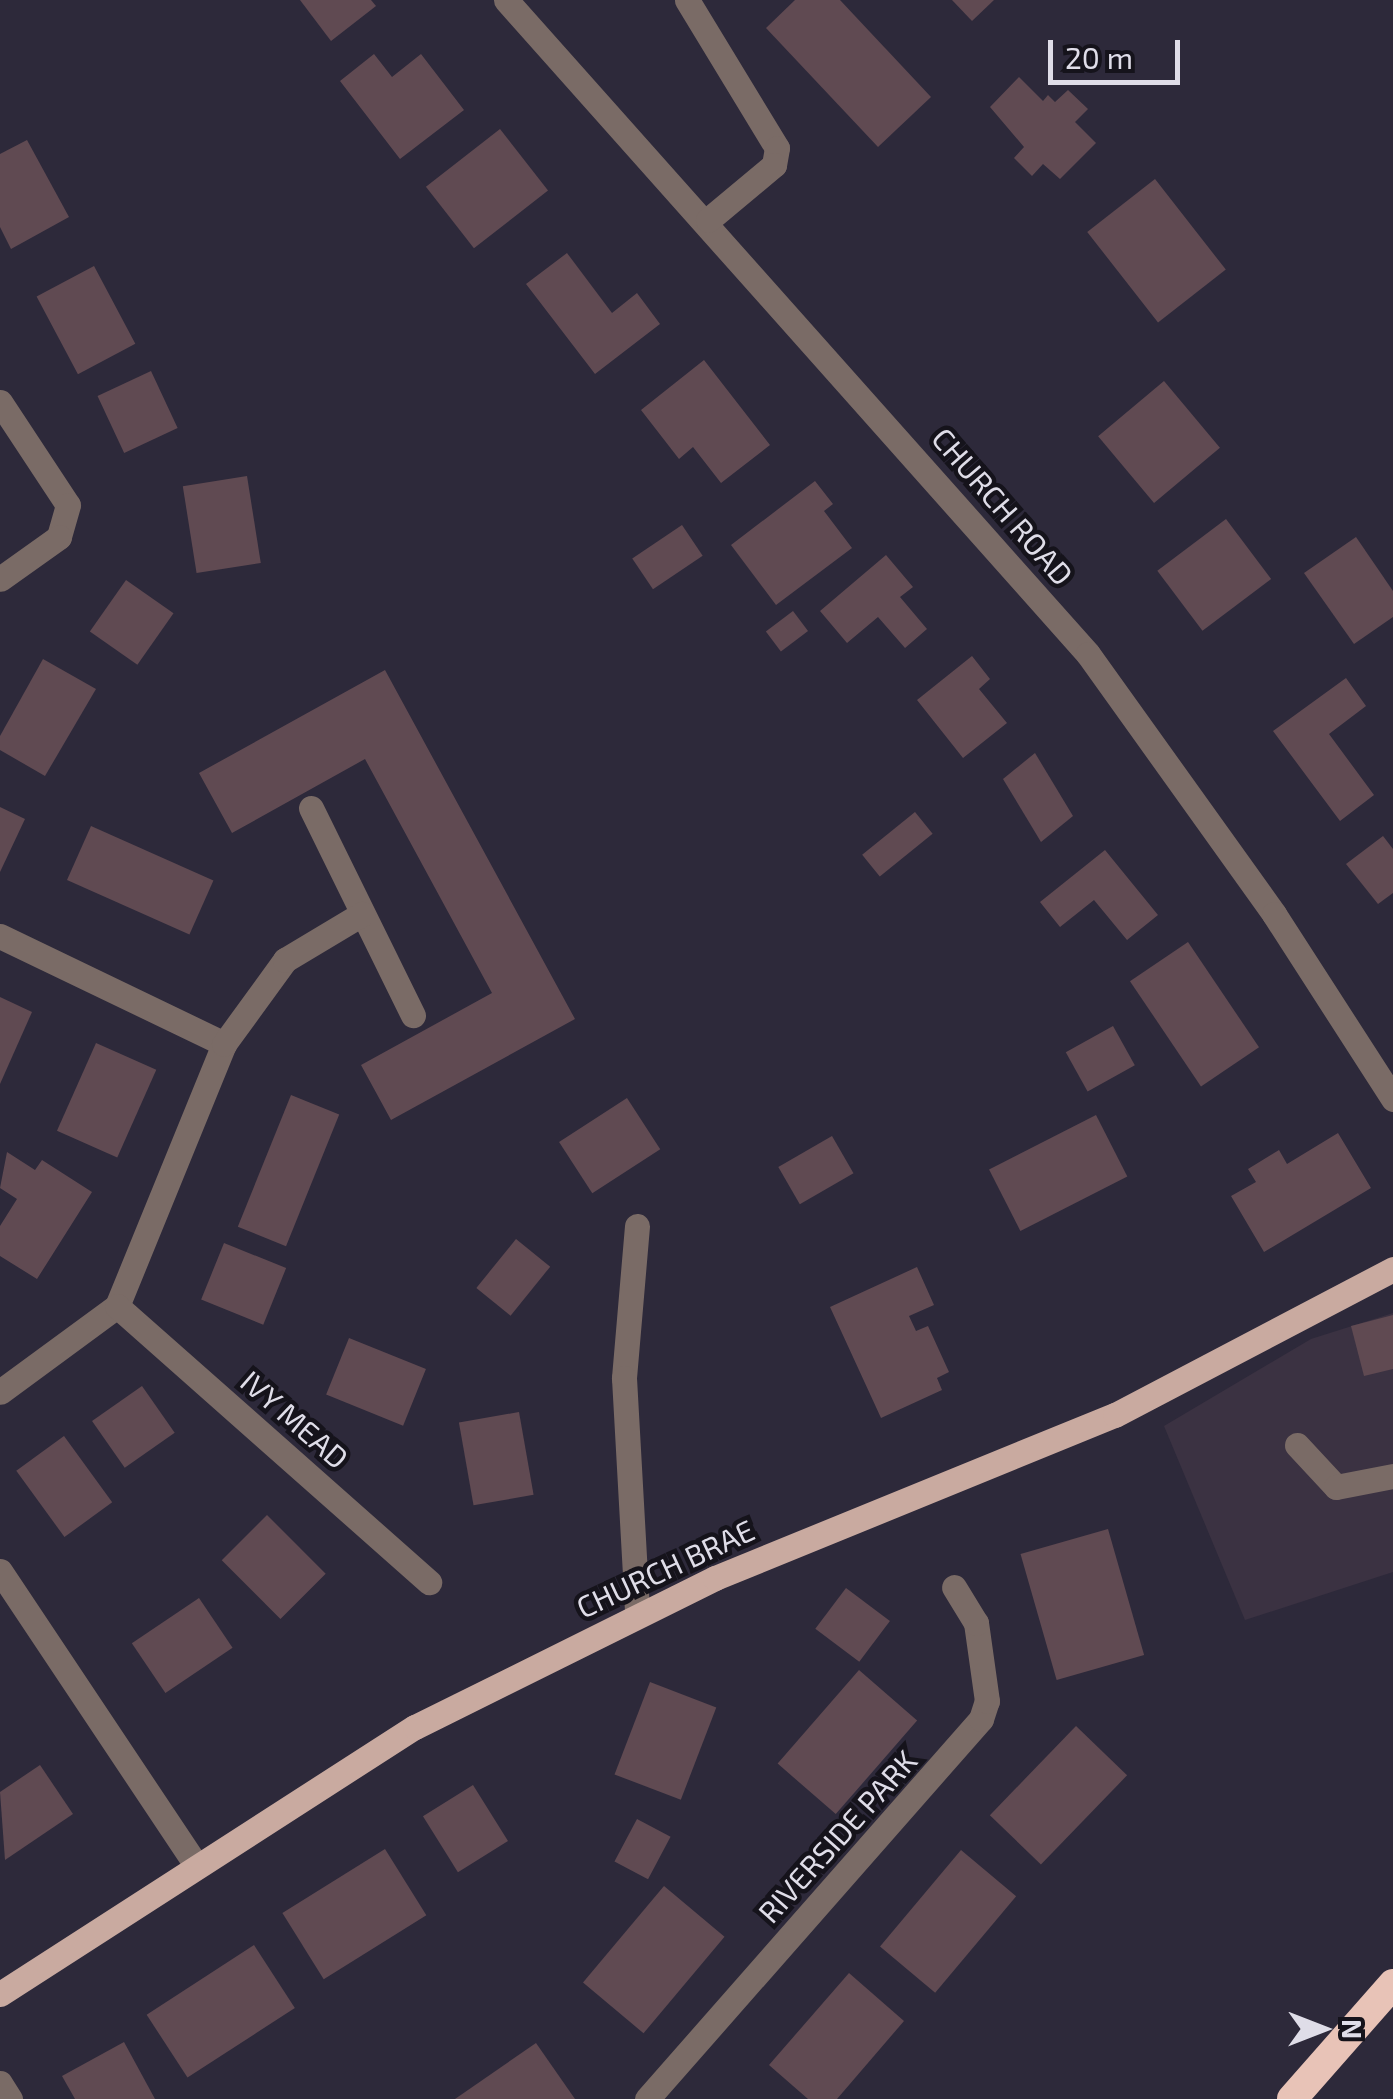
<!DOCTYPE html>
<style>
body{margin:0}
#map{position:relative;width:1393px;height:2099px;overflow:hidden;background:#2d293a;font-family:"Exo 2",sans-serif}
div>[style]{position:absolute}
.commercial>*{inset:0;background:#3b3242}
.building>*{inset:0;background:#604a52;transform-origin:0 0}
.minor>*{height:25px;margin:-12.5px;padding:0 12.5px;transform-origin:12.5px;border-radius:12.5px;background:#7a6b66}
.major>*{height:25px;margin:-12.5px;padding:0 12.5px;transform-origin:12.5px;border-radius:12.5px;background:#c9aaa0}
.highway>*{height:30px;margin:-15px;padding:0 15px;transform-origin:15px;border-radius:15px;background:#e8c3b7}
span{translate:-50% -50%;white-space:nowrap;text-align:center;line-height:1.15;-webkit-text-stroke:9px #15131b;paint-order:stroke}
.street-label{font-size:30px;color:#dfdde8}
.north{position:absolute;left:1273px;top:1979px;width:100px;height:100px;-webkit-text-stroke:8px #15131b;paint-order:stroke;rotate:90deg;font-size:28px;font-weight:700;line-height:40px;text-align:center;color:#dfdde8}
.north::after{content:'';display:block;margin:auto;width:35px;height:45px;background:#dfdde8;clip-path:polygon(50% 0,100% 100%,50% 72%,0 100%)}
.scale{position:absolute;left:1048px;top:40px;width:132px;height:45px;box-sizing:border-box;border:5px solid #dfdde8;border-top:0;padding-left:12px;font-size:30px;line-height:35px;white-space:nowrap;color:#dfdde8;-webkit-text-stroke:8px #15131b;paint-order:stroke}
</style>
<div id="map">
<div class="commercial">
<div style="clip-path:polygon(1393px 1313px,1393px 1572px,1245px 1620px,1164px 1426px,1311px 1339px)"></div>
</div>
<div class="building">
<div style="clip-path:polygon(300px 0,371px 0,376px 6px,331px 41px)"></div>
<div style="clip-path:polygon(795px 0,840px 0,931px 97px,878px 147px,766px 28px)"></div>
<div style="clip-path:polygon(952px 0,994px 0,972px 21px)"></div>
<div style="clip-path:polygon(374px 54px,392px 77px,421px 54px,464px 110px,400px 159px,340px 81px)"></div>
<div style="clip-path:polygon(1019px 77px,1043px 101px,1048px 95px,1055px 102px,1068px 90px,1088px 109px,1075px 122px,1096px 143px,1060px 179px,1043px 164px,1032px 176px,1014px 158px,1024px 147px,990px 107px)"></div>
<div style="left:500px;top:129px;width:78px;height:94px;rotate:52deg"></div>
<div style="clip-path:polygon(27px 140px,69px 217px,11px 249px,0 227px,0 154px)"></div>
<div style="left:1155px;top:179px;width:115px;height:86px;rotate:52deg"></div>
<div style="clip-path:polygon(567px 253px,612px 313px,637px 293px,660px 324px,595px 374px,526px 284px)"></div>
<div style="left:94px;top:266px;width:88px;height:65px;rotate:62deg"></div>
<div style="clip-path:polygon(704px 360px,770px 445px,721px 483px,693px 447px,679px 459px,641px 410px)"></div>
<div style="left:151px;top:371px;width:63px;height:59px;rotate:65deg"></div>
<div style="left:1164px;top:381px;width:87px;height:86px;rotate:50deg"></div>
<div style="left:247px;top:476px;width:88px;height:65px;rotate:81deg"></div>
<div style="clip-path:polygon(815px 481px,833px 504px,824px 511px,852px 548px,776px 605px,731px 545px)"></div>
<div style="left:1226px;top:519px;width:75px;height:86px;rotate:53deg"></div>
<div style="left:682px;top:525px;width:37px;height:60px;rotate:56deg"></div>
<div style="clip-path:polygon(1356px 537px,1393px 591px,1393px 617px,1354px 644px,1304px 573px)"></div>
<div style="clip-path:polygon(886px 555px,913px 587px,900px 597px,927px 629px,905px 648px,878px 617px,847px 643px,820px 611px)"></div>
<div style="left:126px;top:580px;width:58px;height:63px;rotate:35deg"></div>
<div style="left:793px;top:611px;width:25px;height:34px;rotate:53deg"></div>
<div style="clip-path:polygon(972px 656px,990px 679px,979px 689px,1007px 723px,963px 758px,917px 700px)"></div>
<div style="clip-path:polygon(43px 659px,96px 689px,45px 776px,0 750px,0 736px)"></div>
<div style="clip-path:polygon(385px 670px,575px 1019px,391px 1120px,361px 1065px,492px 993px,365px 759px,232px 833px,199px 773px)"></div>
<div style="clip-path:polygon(1346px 678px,1366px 706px,1329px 734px,1374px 795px,1340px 821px,1273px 731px)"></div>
<div style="clip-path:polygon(1035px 753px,1073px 816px,1041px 842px,1003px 779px)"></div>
<div style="clip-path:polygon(0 807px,25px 819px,0 872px)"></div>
<div style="left:915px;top:812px;width:28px;height:68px;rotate:51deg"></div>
<div style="left:91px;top:826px;width:134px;height:59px;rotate:24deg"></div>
<div style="clip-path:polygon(1383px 836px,1393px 849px,1393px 893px,1378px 904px,1346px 864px)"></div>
<div style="clip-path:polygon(1105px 850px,1158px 915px,1127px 940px,1094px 900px,1060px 927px,1040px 902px)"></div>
<div style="left:1188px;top:942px;width:127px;height:70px;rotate:56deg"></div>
<div style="clip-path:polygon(0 997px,32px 1012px,0 1084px)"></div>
<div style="left:1113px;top:1026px;width:45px;height:54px;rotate:61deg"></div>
<div style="left:96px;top:1043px;width:66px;height:96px;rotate:24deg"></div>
<div style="left:291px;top:1095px;width:52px;height:142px;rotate:22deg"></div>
<div style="left:627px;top:1098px;width:61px;height:81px;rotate:57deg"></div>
<div style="left:1096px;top:1115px;width:69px;height:120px;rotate:63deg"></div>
<div style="clip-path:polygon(1338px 1133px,1371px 1188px,1264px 1252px,1231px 1196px,1256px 1182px,1248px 1169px,1279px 1150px,1287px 1164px)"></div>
<div style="left:832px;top:1136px;width:43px;height:62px;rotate:60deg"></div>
<div style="clip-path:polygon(7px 1152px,35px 1170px,42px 1160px,92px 1192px,37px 1279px,0 1256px,0 1226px,17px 1199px,0 1188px)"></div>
<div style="left:516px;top:1239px;width:44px;height:63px;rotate:39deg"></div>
<div style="left:224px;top:1243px;width:67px;height:61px;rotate:22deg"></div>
<div style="clip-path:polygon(917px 1267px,934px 1305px,909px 1316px,916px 1331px,928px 1326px,949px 1372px,937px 1378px,942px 1390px,881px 1418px,830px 1307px)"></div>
<div style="clip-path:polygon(1393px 1315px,1393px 1369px,1364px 1376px,1351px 1326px)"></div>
<div style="left:349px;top:1338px;width:83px;height:61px;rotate:22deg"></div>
<div style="left:142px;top:1386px;width:57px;height:61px;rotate:55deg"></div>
<div style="left:519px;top:1412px;width:84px;height:61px;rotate:80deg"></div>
<div style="left:64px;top:1436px;width:82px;height:59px;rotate:54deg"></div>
<div style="left:267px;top:1515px;width:83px;height:64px;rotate:45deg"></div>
<div style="left:1108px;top:1529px;width:131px;height:91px;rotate:74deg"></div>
<div style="left:846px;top:1588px;width:55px;height:51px;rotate:37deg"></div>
<div style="left:199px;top:1598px;width:60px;height:81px;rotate:56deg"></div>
<div style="left:859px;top:1670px;width:77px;height:124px;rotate:41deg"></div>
<div style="left:650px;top:1682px;width:71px;height:99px;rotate:21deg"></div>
<div style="left:1076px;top:1726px;width:71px;height:124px;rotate:44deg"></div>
<div style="clip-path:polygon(40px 1765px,73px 1814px,5px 1860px,0 1792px)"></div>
<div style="left:473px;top:1785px;width:66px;height:59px;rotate:58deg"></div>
<div style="left:637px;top:1819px;width:38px;height:48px;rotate:28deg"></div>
<div style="left:385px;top:1849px;width:78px;height:121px;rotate:58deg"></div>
<div style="left:961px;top:1850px;width:72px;height:126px;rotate:40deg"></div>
<div style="left:664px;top:1886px;width:79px;height:126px;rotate:40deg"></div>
<div style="left:254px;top:1945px;width:75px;height:128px;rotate:57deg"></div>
<div style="clip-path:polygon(849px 1973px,904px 2021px,837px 2099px,808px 2099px,769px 2065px)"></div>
<div style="clip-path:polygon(124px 2042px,155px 2099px,75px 2099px,62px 2076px)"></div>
<div style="clip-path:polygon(536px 2043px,575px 2099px,455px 2099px)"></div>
</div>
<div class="minor">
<div style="left:506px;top:0;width:875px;rotate:48.33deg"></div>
<div style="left:1088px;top:654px;width:320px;rotate:54.4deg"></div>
<div style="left:1274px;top:914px;width:220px;rotate:57.2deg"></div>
<div style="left:687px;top:0;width:173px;rotate:58.7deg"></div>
<div style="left:777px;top:148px;width:17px;rotate:100deg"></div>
<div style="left:774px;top:165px;width:86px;rotate:140.2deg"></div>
<div style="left:0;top:402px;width:123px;rotate:56.6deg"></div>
<div style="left:68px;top:505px;width:33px;rotate:106deg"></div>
<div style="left:59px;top:537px;width:72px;rotate:144.6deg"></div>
<div style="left:311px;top:808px;width:231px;rotate:63.8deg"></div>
<div style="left:0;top:936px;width:249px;rotate:25.7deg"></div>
<div style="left:224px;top:1044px;width:283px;rotate:112.2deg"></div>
<div style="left:117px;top:1306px;width:145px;rotate:143.7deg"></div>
<div style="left:224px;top:1044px;width:104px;rotate:-54deg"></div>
<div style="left:285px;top:960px;width:90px;rotate:-30.9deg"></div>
<div style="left:637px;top:1226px;width:153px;rotate:94.9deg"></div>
<div style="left:624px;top:1378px;width:236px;rotate:86.8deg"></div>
<div style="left:117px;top:1306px;width:417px;rotate:41.5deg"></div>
<div style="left:1297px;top:1445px;width:57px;rotate:47.1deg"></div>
<div style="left:1336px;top:1487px;width:58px;rotate:-10.9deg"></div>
<div style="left:0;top:1571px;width:351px;rotate:56.3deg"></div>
<div style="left:0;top:2083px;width:19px;rotate:58deg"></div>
<div style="left:647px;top:2099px;width:506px;rotate:-48.69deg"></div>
<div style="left:981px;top:1719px;width:19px;rotate:-72deg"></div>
<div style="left:987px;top:1701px;width:79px;rotate:-98deg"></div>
<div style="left:976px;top:1623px;width:42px;rotate:-121.4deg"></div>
</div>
<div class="major">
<div style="left:0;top:1994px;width:493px;rotate:-32.8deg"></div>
<div style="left:415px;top:1727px;width:335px;rotate:-26.4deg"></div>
<div style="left:715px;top:1578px;width:432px;rotate:-22.2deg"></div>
<div style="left:1115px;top:1415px;width:314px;rotate:-27.7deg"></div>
</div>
<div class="highway">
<div style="left:1292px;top:2099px;width:153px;rotate:-48.7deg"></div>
</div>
<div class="street-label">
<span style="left:1003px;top:506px;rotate:49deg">CHURCH ROAD</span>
<span style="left:295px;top:1419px;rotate:41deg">IVY MEAD</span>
<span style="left:665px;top:1568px;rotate:-25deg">CHURCH BRAE</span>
<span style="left:837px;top:1836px;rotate:-48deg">RIVERSIDE PARK</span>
</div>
<div class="north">N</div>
<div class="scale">20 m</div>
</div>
